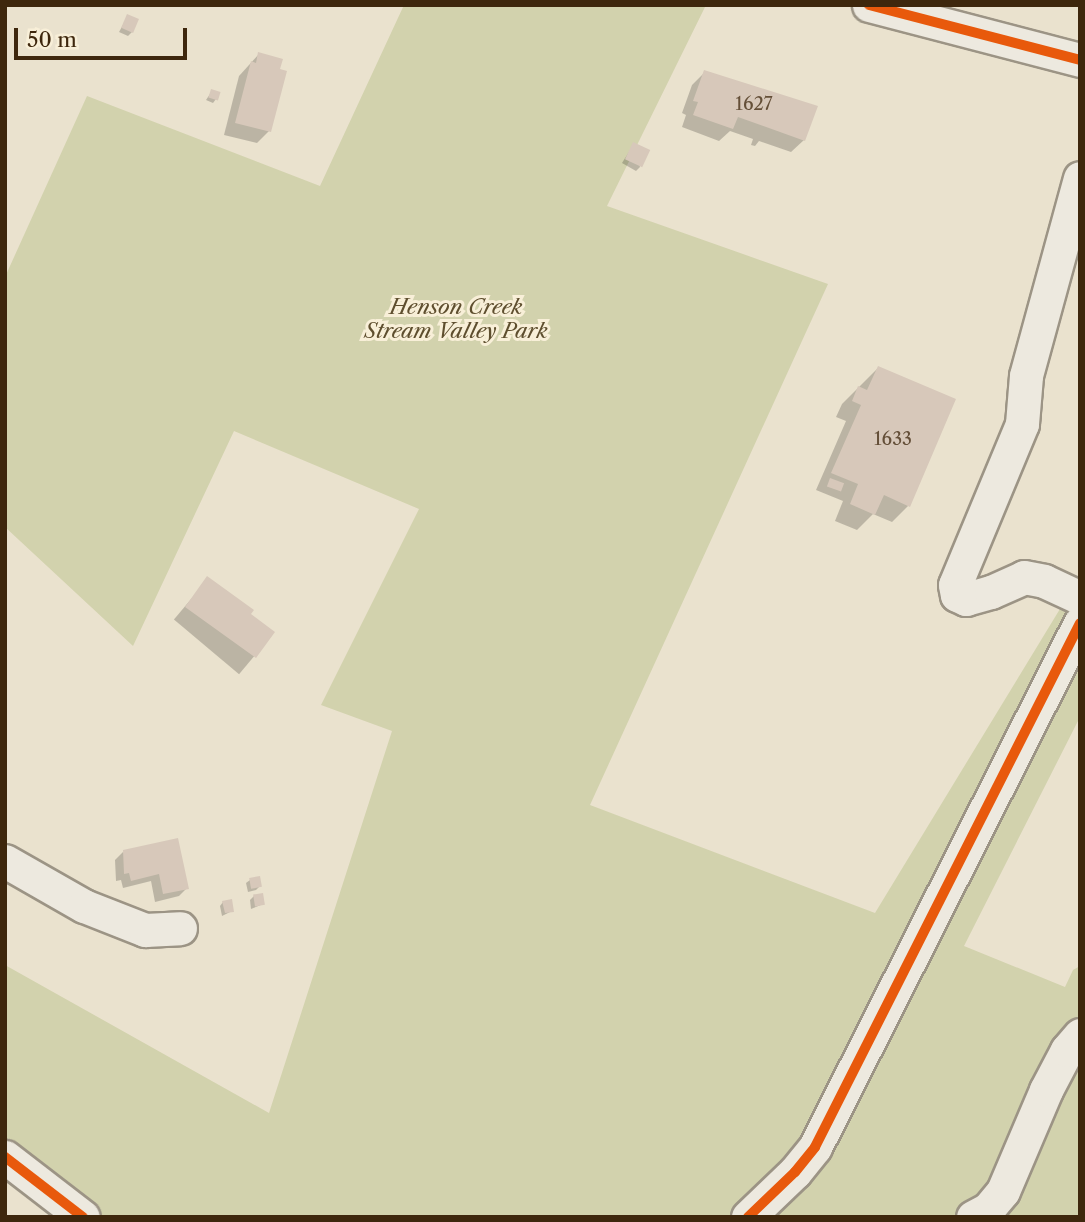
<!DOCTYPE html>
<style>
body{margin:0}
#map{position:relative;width:1085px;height:1222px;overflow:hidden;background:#eae2ce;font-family:"Libre Caslon Text",serif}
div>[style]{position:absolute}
.green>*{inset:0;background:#d2d2ad}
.shadow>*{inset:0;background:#0003;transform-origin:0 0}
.building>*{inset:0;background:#d7c8ba;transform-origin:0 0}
.roads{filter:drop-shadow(2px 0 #9c9485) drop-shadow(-2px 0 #9c9485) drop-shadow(0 2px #9c9485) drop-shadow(0 -2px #9c9485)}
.minor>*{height:33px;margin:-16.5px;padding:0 16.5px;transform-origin:16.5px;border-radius:16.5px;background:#ede9df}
.cycleway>*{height:10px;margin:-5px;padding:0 5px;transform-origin:5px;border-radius:5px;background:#e8590c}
span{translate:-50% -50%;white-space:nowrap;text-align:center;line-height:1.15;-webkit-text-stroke:6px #f8efd8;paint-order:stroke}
.number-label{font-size:18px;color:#644f38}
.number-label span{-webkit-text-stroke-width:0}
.park-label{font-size:21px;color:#5e4e2e;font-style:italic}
.frame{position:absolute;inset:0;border:7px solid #3e270d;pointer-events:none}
.scale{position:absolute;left:14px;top:28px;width:173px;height:32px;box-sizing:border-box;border:4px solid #3e270d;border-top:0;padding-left:9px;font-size:21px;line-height:24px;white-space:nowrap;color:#3e270d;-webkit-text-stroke:5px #f8efd8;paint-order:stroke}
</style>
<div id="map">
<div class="green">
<div style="clip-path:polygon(404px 5px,706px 5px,607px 206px,828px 284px,590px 805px,875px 913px,1080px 576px,1080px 717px,964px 946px,1065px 987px,1073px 970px,1080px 966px,1080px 1217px,52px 1217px,60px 1207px,5px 1167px,5px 965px,269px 1113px,392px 731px,321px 705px,419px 509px,234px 431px,133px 646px,5px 527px,5px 277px,87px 96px,320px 186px)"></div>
</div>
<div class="shadow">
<div style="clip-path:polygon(128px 16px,132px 32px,128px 36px,119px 32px)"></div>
<div style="clip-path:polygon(259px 54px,269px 131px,257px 143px,224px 135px,239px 76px)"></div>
<div style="clip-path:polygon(705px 72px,804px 140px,791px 152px,759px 141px,755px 146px,751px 145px,753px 139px,730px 131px,719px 141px,682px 127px,686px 115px,682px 113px,692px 85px)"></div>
<div style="clip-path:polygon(212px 91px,216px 99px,213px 103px,206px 100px)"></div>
<div style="clip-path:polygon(634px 144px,640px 167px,636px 171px,622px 163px)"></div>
<div style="clip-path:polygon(878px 368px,908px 506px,892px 522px,873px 514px,857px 530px,835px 521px,843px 501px,816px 490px,846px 421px,836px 417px,842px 404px)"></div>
<div style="left:208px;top:579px;width:85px;height:53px;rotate:40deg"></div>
<div style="clip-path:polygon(123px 852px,187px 888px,179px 896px,155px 902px,151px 881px,123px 888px,121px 880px,116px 881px,115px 860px)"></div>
<div style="clip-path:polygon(250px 880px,260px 886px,256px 890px,248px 892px,246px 883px)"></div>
<div style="clip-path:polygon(254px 896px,263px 904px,251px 909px,250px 900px)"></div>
<div style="clip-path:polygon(223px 902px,232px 911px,222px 916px,220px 906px)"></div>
</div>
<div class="building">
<div style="left:127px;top:14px;width:13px;height:15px;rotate:23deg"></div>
<div style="clip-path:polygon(258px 52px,283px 59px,280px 69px,287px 71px,271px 132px,235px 123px,251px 61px,256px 63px)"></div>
<div style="clip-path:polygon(704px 70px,818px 106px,805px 141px,738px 117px,733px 129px,693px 115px,698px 102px,693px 101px)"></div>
<div style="left:211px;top:89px;width:10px;height:9px;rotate:17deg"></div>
<div style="left:633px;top:142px;width:19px;height:19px;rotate:25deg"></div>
<div style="clip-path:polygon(878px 366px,956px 399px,910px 507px,884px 495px,875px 515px,850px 504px,858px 484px,831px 473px,861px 405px,852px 401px,858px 386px,867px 390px)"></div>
<div style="left:830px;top:478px;width:15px;height:9px;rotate:20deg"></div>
<div style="clip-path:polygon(207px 576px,254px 610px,251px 614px,275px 632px,256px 658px,185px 607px)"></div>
<div style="clip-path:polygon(178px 838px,189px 889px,163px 894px,159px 874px,131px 881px,129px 873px,124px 874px,123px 850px)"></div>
<div style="left:260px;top:876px;width:11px;height:11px;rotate:80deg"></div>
<div style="left:263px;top:893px;width:12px;height:10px;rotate:81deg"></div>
<div style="clip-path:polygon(232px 899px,234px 912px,225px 913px,222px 901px)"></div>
</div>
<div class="roads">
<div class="minor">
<div style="left:869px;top:5px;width:218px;rotate:14.6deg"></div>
<div style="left:1080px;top:178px;width:205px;rotate:105.3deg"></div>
<div style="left:1026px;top:376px;width:48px;rotate:94.8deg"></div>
<div style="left:1022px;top:424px;width:174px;rotate:112.6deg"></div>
<div style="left:955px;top:585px;width:10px;rotate:79deg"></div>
<div style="left:957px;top:595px;width:10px;rotate:24deg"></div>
<div style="left:966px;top:599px;width:26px;rotate:-16deg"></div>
<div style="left:991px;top:592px;width:36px;rotate:-24deg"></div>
<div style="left:1024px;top:577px;width:20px;rotate:11deg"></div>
<div style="left:1044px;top:581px;width:40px;rotate:25deg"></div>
<div style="left:5px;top:861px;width:91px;rotate:29.7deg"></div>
<div style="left:84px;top:906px;width:66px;rotate:21.5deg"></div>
<div style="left:145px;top:930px;width:35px;rotate:-3deg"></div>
<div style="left:5px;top:1157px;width:98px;rotate:37.6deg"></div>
<div style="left:748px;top:1217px;width:65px;rotate:-43.8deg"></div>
<div style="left:795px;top:1172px;width:32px;rotate:-51deg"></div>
<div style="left:815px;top:1147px;width:587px;rotate:-63.17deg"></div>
<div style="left:973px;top:1217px;width:17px;rotate:-28deg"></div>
<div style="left:988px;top:1209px;width:23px;rotate:-50deg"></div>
<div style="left:1003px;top:1191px;width:110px;rotate:-66.9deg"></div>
<div style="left:1046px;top:1090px;width:45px;rotate:-62.3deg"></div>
<div style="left:1067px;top:1050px;width:20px;rotate:-49deg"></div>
</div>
</div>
<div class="cycleway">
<div style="left:869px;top:5px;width:218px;rotate:14.6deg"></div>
<div style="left:5px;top:1157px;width:98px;rotate:37.6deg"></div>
<div style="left:748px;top:1217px;width:65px;rotate:-43.8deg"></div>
<div style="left:795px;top:1172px;width:32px;rotate:-51deg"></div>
<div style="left:815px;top:1147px;width:587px;rotate:-63.17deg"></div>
</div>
<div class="number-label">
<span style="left:754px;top:104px">1627</span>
<span style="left:893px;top:439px">1633</span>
</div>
<div class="park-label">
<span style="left:456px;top:319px">Henson Creek<br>Stream Valley Park</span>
</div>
<div class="frame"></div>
<div class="scale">50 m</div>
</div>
